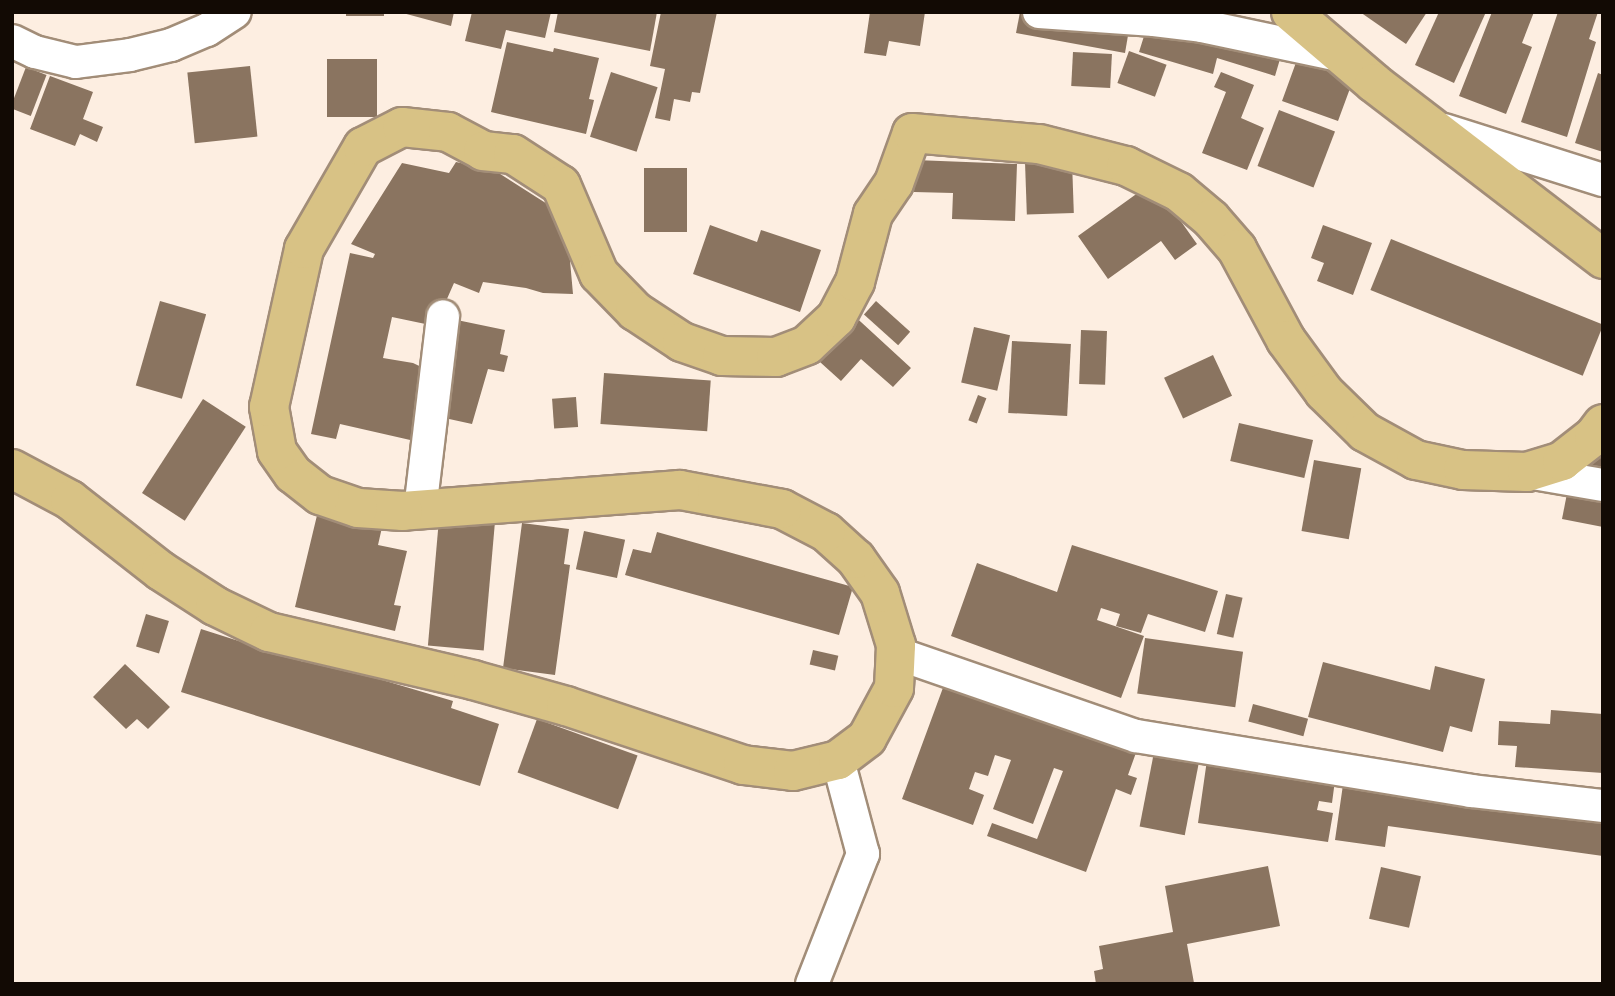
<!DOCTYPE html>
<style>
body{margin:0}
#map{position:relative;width:1615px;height:996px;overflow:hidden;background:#fdeee1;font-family:"PT Serif",serif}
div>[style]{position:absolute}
.building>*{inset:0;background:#8a7460;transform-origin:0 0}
.roads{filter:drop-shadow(2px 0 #a28d78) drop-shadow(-2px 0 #a28d78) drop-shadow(0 2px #a28d78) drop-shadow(0 -2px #a28d78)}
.minor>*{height:32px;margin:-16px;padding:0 16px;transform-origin:16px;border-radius:16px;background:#fff}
.major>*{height:38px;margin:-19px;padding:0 19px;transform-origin:19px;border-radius:19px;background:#d8c285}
span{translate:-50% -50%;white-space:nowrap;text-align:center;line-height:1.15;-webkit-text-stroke:5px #fff;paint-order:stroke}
.frame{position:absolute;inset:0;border:14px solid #120a04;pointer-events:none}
</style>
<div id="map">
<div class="building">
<div style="left:346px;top:12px;width:38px;height:4px"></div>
<div style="clip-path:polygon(399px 12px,454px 12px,451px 26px)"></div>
<div style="clip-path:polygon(472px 12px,551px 12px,545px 38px,506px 30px,501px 49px,465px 41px)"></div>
<div style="clip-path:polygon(558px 12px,657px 12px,650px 51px,554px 32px)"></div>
<div style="clip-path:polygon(661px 12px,717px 12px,700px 93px,692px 92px,690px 102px,674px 99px,670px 121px,655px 118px,665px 69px,650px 66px)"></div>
<div style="clip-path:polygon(870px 12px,925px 12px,920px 46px,889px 41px,886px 56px,864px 53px)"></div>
<div style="clip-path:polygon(1020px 12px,1132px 12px,1125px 53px,1016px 33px)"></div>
<div style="clip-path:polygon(1188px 12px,1225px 12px,1288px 32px,1275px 76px,1217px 58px,1213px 74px,1139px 52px,1150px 17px)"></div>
<div style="clip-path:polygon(1360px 12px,1427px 12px,1406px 44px)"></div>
<div style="clip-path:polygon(1439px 12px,1486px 12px,1454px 83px,1415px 65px)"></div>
<div style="clip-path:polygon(1492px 12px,1534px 12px,1522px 43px,1532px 47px,1506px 114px,1459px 96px)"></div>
<div style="clip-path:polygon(1558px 12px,1598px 12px,1589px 39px,1596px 42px,1567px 137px,1521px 122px)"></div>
<div style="clip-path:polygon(1310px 24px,1356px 40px,1342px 79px,1352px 83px,1338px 121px,1282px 101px)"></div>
<div style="clip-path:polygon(507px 42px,553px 52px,554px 48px,599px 58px,589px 99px,594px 100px,586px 134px,491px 112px)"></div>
<div style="left:1129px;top:51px;width:40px;height:34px;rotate:20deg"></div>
<div style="left:1073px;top:52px;width:39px;height:34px;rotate:3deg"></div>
<div style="left:327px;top:59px;width:50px;height:58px"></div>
<div style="left:250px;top:66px;width:71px;height:63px;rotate:84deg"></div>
<div style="left:26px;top:67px;width:22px;height:44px;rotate:21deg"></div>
<div style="left:611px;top:72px;width:49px;height:68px;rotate:18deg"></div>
<div style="clip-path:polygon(1221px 72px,1254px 85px,1241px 118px,1264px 128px,1247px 170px,1202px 153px,1226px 92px,1214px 87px)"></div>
<div style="clip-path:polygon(1598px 73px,1603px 75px,1603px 152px,1575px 143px)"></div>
<div style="clip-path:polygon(50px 76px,93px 92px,83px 119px,103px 127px,97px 142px,80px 134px,75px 146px,30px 129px)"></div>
<div style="left:1279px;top:110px;width:60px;height:60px;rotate:21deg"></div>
<div style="clip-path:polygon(915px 160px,1017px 164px,1015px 221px,952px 219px,953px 193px,914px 192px)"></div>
<div style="left:1072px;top:161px;width:52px;height:47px;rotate:88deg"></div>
<div style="clip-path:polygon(456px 162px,494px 170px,566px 216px,573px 294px,543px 293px,526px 288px,483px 282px,479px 293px,454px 283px,435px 326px,392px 317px,383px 358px,413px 363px,434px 373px,419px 442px,340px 424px,336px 439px,311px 434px,350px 253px,373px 258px,375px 254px,351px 244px,402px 163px,449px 173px)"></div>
<div style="left:644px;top:168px;width:43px;height:64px"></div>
<div style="clip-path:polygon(1153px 182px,1197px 244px,1175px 260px,1161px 241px,1108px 279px,1078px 236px)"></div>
<div style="clip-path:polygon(710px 225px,757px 242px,761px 230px,821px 250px,800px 312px,693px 274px)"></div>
<div style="clip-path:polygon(1323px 225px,1372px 243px,1353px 295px,1317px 281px,1324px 263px,1311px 258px)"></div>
<div style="left:1391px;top:239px;width:229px;height:55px;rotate:22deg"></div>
<div style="left:160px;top:301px;width:48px;height:88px;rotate:16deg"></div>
<div style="left:876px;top:301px;width:46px;height:18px;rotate:42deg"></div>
<div style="clip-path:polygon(849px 311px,911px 368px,893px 387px,861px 359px,841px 381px,810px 353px)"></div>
<div style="clip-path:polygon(452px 319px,505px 330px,500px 354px,508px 356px,504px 372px,488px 369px,472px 424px,431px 415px)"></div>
<div style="left:974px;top:327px;width:37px;height:57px;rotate:13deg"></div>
<div style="left:1081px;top:330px;width:26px;height:54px;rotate:2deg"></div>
<div style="left:1012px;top:341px;width:59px;height:72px;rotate:3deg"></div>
<div style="left:1213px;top:355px;width:45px;height:54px;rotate:65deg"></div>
<div style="left:604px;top:373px;width:107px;height:51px;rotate:4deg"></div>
<div style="left:978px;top:395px;width:9px;height:27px;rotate:21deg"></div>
<div style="left:576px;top:397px;width:30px;height:24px;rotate:86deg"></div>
<div style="left:203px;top:399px;width:51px;height:112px;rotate:33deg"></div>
<div style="left:1239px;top:423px;width:76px;height:39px;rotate:13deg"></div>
<div style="clip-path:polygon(1575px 453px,1603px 458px,1603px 527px,1562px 519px)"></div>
<div style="left:1314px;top:460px;width:48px;height:72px;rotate:10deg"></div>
<div style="clip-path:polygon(319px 507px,383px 523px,378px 545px,407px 551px,394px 605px,401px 606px,395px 631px,295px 607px)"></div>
<div style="left:439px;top:519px;width:56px;height:127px;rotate:5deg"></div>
<div style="clip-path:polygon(522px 523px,569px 529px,564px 564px,570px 565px,555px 675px,503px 668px)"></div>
<div style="left:584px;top:531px;width:42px;height:39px;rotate:12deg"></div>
<div style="clip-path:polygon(657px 532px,853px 587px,839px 635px,625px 575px,633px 549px,651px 553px)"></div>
<div style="clip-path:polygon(1072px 545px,1218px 591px,1205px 632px,1148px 614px,1141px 633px,1116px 626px,1120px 614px,1101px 608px,1097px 620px,1144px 636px,1121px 698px,951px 636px,977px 563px,1057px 592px)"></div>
<div style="left:1226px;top:594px;width:17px;height:41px;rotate:13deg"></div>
<div style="left:146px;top:614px;width:24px;height:34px;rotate:17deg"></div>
<div style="clip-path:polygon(201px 629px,304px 662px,305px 657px,453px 701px,451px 708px,499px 724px,480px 786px,181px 692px)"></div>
<div style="left:1145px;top:638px;width:99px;height:56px;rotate:8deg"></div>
<div style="left:813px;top:650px;width:26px;height:15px;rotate:13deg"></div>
<div style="clip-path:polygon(1323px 662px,1430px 690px,1435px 666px,1485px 679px,1472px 732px,1450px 726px,1443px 752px,1308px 717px)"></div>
<div style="clip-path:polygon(125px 664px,170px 707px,148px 729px,137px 719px,126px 729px,93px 697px)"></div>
<div style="clip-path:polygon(951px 666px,1142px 736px,1128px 775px,1137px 778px,1131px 795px,1116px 789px,1086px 872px,987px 836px,992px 823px,1037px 839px,1063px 771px,1054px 768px,1033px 824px,993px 809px,1011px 760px,995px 755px,988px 776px,975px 772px,969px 789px,984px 795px,973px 825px,902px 799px)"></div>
<div style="left:1253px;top:704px;width:57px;height:18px;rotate:15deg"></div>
<div style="clip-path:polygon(1551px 710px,1603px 714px,1603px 773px,1515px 767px,1517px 746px,1498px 745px,1499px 721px,1550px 724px)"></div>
<div style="left:537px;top:719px;width:107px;height:57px;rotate:20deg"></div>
<div style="left:1156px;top:742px;width:46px;height:86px;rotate:11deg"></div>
<div style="clip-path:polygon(1209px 746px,1337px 765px,1332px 803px,1319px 801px,1317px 810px,1333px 813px,1328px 842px,1198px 823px)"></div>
<div style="clip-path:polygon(1346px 764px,1603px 800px,1603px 856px,1388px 826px,1385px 847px,1335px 840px)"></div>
<div style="clip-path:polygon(1268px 866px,1280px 926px,1187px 944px,1194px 983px,1096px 984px,1094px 971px,1103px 969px,1099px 946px,1173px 932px,1165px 886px)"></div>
<div style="left:1381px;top:867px;width:41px;height:53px;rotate:13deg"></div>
</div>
<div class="roads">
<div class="minor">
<div style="left:1039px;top:12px;width:115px;rotate:4deg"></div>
<div style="left:1154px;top:20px;width:48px;rotate:7.1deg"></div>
<div style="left:1202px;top:26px;width:144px;rotate:12deg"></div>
<div style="left:12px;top:41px;width:25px;rotate:26deg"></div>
<div style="left:35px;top:52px;width:42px;rotate:13.7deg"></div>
<div style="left:76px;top:62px;width:54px;rotate:-7.4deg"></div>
<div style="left:130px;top:55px;width:42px;rotate:-13.7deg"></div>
<div style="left:171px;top:45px;width:39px;rotate:-23deg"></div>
<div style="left:207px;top:30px;width:33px;rotate:-33deg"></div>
<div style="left:1444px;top:130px;width:167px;rotate:17.5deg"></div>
<div style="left:1527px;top:472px;width:77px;rotate:9.7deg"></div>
<div style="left:420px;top:510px;width:195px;rotate:-83.2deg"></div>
<div style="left:896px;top:653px;width:254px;rotate:19.1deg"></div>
<div style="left:1136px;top:736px;width:339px;rotate:9.3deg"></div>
<div style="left:1471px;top:791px;width:133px;rotate:6.5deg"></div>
<div style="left:812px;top:984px;width:140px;rotate:-68.6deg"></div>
<div style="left:863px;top:854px;width:97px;rotate:-104.9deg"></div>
</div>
<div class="major">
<div style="left:1291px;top:12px;width:109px;rotate:40.5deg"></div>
<div style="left:1374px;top:83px;width:289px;rotate:37.5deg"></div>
<div style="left:12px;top:469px;width:66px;rotate:28.1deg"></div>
<div style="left:70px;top:500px;width:115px;rotate:38deg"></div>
<div style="left:161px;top:571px;width:64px;rotate:32.9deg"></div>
<div style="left:215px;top:606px;width:60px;rotate:25.7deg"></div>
<div style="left:269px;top:632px;width:210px;rotate:13.2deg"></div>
<div style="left:473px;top:680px;width:97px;rotate:15.6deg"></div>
<div style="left:566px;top:706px;width:187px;rotate:18.4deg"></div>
<div style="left:743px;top:765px;width:50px;rotate:6.8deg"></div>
<div style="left:793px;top:771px;width:46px;rotate:-13.7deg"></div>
<div style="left:838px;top:760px;width:36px;rotate:-37deg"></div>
<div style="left:867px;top:738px;width:57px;rotate:-61.6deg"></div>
<div style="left:894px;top:688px;width:43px;rotate:-87.3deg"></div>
<div style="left:896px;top:645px;width:54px;rotate:-107.1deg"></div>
<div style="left:880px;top:593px;width:42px;rotate:-125.2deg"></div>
<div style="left:856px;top:559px;width:40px;rotate:-138deg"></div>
<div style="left:826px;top:532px;width:50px;rotate:-152.4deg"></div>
<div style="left:782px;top:509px;width:104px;rotate:-169.4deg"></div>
<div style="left:680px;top:490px;width:278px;rotate:175.7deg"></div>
<div style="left:403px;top:511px;width:45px;rotate:-176.2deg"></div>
<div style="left:358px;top:508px;width:40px;rotate:-161.1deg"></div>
<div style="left:320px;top:495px;width:34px;rotate:-142deg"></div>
<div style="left:293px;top:474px;width:28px;rotate:-125deg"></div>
<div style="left:277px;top:451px;width:45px;rotate:-100.3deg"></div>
<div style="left:269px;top:407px;width:162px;rotate:-77.5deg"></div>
<div style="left:304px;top:249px;width:118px;rotate:-60deg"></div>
<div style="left:363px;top:147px;width:44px;rotate:-27.1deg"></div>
<div style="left:402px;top:127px;width:46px;rotate:6.2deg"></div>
<div style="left:448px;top:132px;width:40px;rotate:28deg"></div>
<div style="left:483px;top:151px;width:30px;rotate:6deg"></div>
<div style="left:513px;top:154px;width:57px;rotate:32.9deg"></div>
<div style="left:561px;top:185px;width:97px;rotate:66.9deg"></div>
<div style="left:599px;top:274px;width:52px;rotate:45.8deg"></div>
<div style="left:635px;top:311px;width:56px;rotate:33.4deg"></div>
<div style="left:682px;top:342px;width:42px;rotate:19.3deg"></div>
<div style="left:722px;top:356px;width:54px;rotate:1.1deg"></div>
<div style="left:776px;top:357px;width:33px;rotate:-21deg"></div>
<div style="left:807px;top:345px;width:40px;rotate:-43deg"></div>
<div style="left:836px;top:318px;width:41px;rotate:-62.2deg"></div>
<div style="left:855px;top:282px;width:70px;rotate:-75.2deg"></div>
<div style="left:873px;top:214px;width:37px;rotate:-56deg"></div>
<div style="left:894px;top:183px;width:53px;rotate:-70.2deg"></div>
<div style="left:912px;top:133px;width:127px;rotate:5deg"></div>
<div style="left:1039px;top:144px;width:90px;rotate:14.2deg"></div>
<div style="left:1126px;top:166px;width:59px;rotate:26.1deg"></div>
<div style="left:1179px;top:192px;width:42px;rotate:40.2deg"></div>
<div style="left:1211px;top:219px;width:40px;rotate:49deg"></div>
<div style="left:1237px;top:249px;width:103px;rotate:61.7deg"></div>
<div style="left:1286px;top:340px;width:64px;rotate:53.8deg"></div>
<div style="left:1324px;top:392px;width:57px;rotate:44.3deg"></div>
<div style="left:1365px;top:432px;width:58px;rotate:28.8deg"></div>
<div style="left:1416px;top:460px;width:48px;rotate:12deg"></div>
<div style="left:1463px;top:470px;width:64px;rotate:1.8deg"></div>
<div style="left:1527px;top:472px;width:37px;rotate:-17deg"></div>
<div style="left:1562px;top:461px;width:41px;rotate:-38deg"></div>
<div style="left:1594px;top:436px;width:15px;rotate:-53deg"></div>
</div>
</div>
<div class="frame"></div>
</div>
